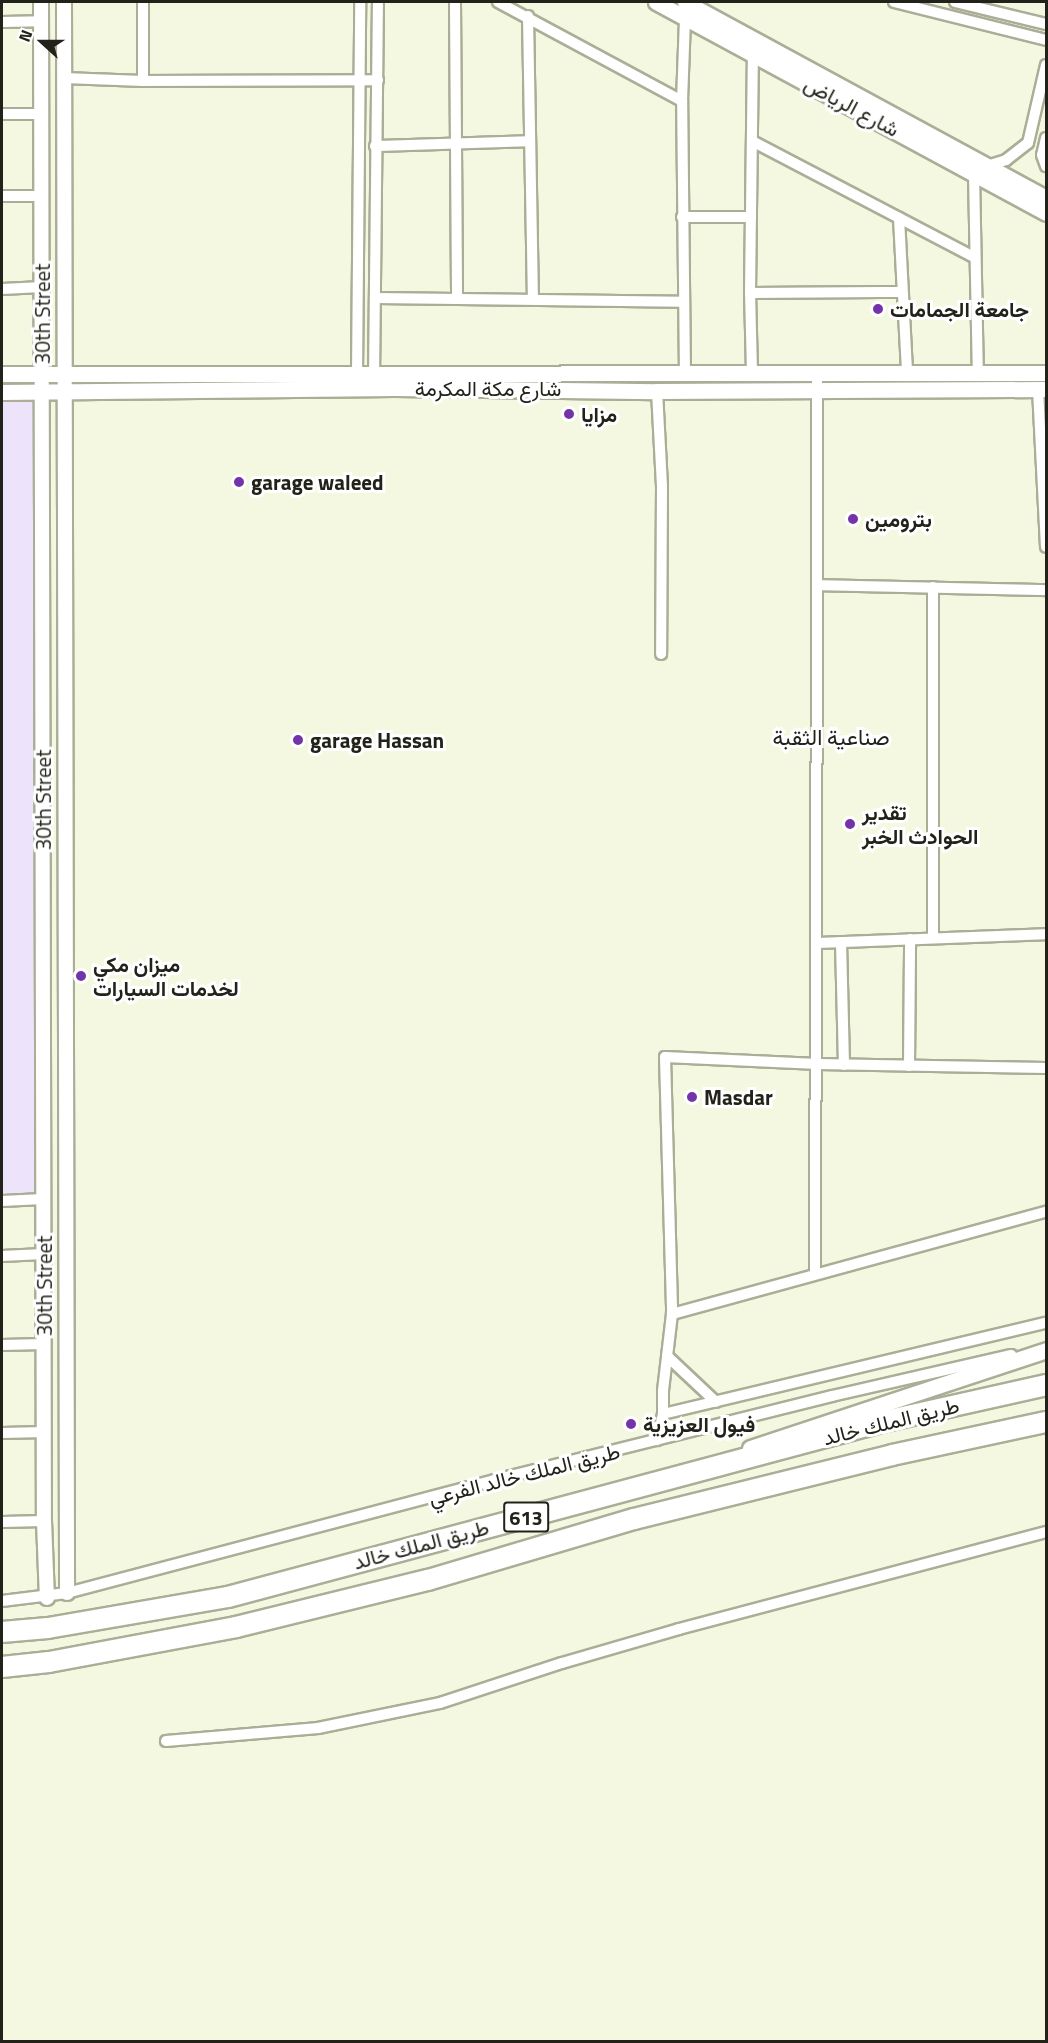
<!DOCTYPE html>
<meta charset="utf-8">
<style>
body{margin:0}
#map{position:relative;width:1048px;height:2043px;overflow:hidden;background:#f5f8e0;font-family:"Titillium Web",Vazirmatn,sans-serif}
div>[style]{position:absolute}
.green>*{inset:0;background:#ede3fa;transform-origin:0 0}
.roads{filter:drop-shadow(2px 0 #acad97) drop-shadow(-2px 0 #acad97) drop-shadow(0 2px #acad97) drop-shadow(0 -2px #acad97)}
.minor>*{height:10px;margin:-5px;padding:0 5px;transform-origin:5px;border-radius:5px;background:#fff}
.tertiary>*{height:14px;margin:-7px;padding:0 7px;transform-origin:7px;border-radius:7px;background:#fff}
.secondary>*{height:15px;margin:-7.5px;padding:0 7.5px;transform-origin:7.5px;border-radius:7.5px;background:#fff}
.motorway>*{height:20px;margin:-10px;padding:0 10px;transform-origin:10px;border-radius:10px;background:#fff}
.dots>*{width:16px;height:16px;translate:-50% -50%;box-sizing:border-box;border:3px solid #fff;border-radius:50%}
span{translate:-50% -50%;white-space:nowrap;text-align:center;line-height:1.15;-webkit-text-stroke:6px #fff;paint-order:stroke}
.shield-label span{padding:2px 4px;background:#fff;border:2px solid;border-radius:4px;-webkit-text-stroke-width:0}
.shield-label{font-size:20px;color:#22221a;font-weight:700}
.street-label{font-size:21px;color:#22221a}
.poi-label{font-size:21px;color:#22221a;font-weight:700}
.left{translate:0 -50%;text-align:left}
.neighbourhood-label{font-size:22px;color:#22221a}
.frame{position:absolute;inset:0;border:3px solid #22221a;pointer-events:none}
.north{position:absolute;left:12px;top:12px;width:60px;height:60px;-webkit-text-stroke:4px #fff;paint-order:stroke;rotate:291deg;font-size:16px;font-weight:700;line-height:24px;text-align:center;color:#22221a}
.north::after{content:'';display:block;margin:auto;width:21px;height:27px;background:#22221a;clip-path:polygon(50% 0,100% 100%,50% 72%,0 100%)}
</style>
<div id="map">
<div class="green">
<div style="left:34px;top:400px;width:793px;height:32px;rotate:90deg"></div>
</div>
<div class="roads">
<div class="minor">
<div style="left:455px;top:2px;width:297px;rotate:89.6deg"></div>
<div style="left:498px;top:2px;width:209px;rotate:28.3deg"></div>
<div style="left:894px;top:2px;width:157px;rotate:14deg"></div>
<div style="left:955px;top:2px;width:94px;rotate:13.6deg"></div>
<div style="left:528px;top:16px;width:283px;rotate:89deg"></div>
<div style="left:2px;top:22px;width:39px;rotate:-1deg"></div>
<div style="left:64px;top:78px;width:79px;rotate:2.2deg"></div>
<div style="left:143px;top:81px;width:235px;rotate:-0.2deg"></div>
<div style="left:143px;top:81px;width:79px;rotate:-90deg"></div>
<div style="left:2px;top:114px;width:40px"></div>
<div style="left:1046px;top:138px;width:17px;rotate:103deg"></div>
<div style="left:1042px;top:155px;width:12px;rotate:70deg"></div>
<div style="left:752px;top:141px;width:250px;rotate:27.6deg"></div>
<div style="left:375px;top:146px;width:155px;rotate:-1.8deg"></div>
<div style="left:990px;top:165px;width:17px;rotate:-17deg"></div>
<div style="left:1006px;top:160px;width:28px;rotate:-38deg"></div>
<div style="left:1028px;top:143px;width:80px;rotate:-77deg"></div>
<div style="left:974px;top:173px;width:200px;rotate:88.9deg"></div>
<div style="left:2px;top:196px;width:40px"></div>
<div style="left:682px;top:217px;width:69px"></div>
<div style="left:899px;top:218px;width:155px;rotate:87deg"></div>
<div style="left:2px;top:289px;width:40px;rotate:-2.9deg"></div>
<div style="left:750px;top:293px;width:151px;rotate:-0.4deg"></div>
<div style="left:376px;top:298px;width:306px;rotate:0.7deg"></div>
<div style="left:752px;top:373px;width:80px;rotate:-91.4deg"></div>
<div style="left:750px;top:293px;width:240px;rotate:-89.3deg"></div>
<div style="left:817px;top:373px;width:212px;rotate:90deg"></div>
<div style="left:817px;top:585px;width:229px;rotate:1.3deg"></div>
<div style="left:357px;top:374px;width:372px;rotate:-89.5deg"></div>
<div style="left:685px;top:375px;width:274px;rotate:-90.6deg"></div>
<div style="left:682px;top:101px;width:83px;rotate:-87.9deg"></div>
<div style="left:374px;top:379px;width:377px;rotate:-89.4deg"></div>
<div style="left:1038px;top:389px;width:158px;rotate:87.1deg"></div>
<div style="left:657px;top:391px;width:95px;rotate:87deg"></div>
<div style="left:662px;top:486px;width:168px;rotate:90.3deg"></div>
<div style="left:933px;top:587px;width:351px;rotate:90deg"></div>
<div style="left:841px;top:942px;width:123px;rotate:88.6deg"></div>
<div style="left:816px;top:943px;width:230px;rotate:-2.2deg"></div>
<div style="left:909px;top:1066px;width:127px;rotate:-89.5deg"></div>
<div style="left:1046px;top:1068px;width:228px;rotate:-179deg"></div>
<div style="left:818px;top:1064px;width:153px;rotate:-177.4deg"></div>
<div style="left:665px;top:1057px;width:257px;rotate:88.4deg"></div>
<div style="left:672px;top:1314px;width:78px;rotate:96.7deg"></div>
<div style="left:663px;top:1391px;width:23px;rotate:90deg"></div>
<div style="left:663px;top:1414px;width:394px;rotate:-13.4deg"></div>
<div style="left:2px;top:1201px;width:41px;rotate:-2.8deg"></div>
<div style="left:2px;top:1256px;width:41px;rotate:-2.8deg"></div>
<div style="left:815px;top:1273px;width:688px;rotate:-89.83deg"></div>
<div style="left:672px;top:1314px;width:388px;rotate:-15.3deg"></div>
<div style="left:2px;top:1345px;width:42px;rotate:-1.4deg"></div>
<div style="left:667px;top:1356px;width:67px;rotate:43.2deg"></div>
<div style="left:2px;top:1433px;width:43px;rotate:-1.3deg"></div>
<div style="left:657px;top:1440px;width:27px;rotate:-77deg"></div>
<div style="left:2px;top:1522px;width:42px;rotate:-1.4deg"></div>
<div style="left:2px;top:1601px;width:65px;rotate:-7deg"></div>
<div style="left:67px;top:1593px;width:443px;rotate:-14.8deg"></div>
<div style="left:495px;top:1480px;width:347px;rotate:-14deg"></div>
<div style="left:832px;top:1396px;width:184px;rotate:-12.9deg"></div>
<div style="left:166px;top:1741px;width:153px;rotate:-4.9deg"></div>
<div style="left:318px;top:1728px;width:125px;rotate:-11.6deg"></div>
<div style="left:440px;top:1703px;width:128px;rotate:-18.2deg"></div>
<div style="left:562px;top:1663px;width:122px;rotate:-16.2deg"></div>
<div style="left:679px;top:1629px;width:380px;rotate:-14.8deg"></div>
</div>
<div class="tertiary">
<div style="left:41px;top:2px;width:1519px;rotate:89.89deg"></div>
<div style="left:44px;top:1521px;width:77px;rotate:87.8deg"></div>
<div style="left:64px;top:2px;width:1591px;rotate:89.89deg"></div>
</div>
<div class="secondary">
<div style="left:656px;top:2px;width:443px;rotate:28.4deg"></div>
<div style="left:685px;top:2px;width:411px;rotate:28.5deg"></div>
<div style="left:2px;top:374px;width:1044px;rotate:-0.05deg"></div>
<div style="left:2px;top:392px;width:392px;rotate:-0.6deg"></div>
<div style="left:394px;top:388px;width:263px;rotate:0.7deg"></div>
<div style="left:657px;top:391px;width:389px;rotate:-0.3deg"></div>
<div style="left:750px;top:1448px;width:312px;rotate:-18.3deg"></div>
</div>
<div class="motorway">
<div style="left:2px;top:1632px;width:46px;rotate:-5deg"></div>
<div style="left:48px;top:1628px;width:183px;rotate:-9.8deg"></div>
<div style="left:228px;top:1597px;width:676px;rotate:-15deg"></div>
<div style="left:881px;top:1422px;width:169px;rotate:-12.6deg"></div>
<div style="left:2px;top:1667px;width:47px;rotate:-6.1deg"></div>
<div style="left:49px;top:1662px;width:190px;rotate:-10.6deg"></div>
<div style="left:236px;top:1627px;width:198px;rotate:-13.8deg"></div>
<div style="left:428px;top:1580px;width:215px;rotate:-16.5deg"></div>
<div style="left:634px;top:1519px;width:266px;rotate:-13.9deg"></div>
<div style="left:892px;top:1455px;width:157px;rotate:-12.1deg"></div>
</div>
</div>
<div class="dots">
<div style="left:878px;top:309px;background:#7434a9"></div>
<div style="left:569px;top:414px;background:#7434a9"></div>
<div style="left:239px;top:482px;background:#7434a9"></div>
<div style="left:853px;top:519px;background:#7434a9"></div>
<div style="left:298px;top:740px;background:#7434a9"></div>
<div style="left:850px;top:824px;background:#7434a9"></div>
<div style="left:81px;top:976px;background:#7434a9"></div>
<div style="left:692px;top:1097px;background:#7434a9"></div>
<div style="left:631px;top:1424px;background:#7434a9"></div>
</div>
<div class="shield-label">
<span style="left:526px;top:1517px">613</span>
</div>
<div class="street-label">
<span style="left:852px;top:106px;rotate:28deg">شارع الرياض</span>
<span style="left:42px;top:314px;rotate:-90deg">30th Street</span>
<span style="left:488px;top:388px">شارع مكة المكرمة</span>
<span style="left:43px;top:800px;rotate:-90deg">30th Street</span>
<span style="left:44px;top:1286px;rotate:-90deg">30th Street</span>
<span style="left:891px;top:1421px;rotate:-14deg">طريق الملك خالد</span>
<span style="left:524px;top:1474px;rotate:-14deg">طريق الملك خالد الفرعي</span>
<span style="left:421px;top:1544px;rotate:-15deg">طريق الملك خالد</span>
</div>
<div class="poi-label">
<span class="left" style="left:890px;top:309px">جامعة الجمامات</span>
<span class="left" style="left:581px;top:414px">مزايا</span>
<span class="left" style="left:251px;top:482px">garage waleed</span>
<span class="left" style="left:865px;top:519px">بترومين</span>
<span class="left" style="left:310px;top:740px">garage Hassan</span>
<span class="left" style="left:862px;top:824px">تقدير<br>الحوادث الخبر</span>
<span class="left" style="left:93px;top:976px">ميزان مكي<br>لخدمات السيارات</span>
<span class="left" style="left:704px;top:1097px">Masdar</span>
<span class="left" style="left:643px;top:1424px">فيول العزيزية</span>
</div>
<div class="neighbourhood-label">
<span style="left:831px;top:738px">صناعية الثقبة</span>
</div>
<div class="frame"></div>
<div class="north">N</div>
</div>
